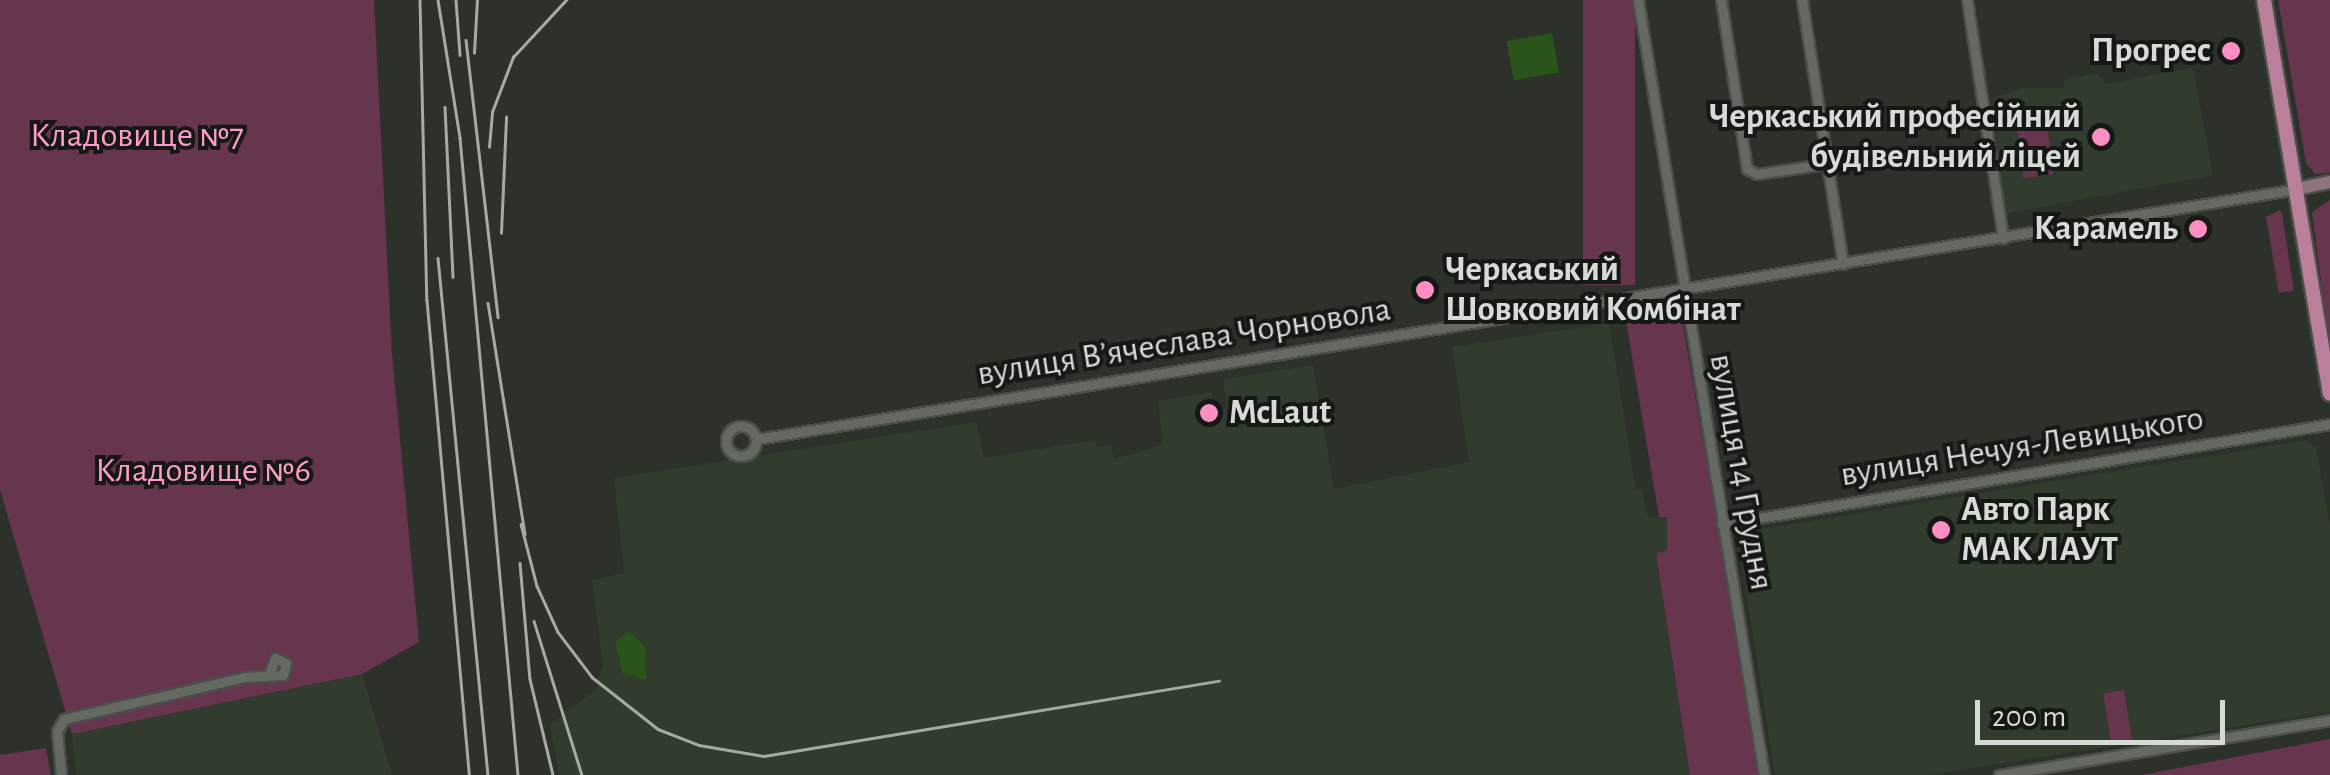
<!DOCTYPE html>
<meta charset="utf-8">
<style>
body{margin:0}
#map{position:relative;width:2330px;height:775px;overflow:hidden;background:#2c312a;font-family:"Alegreya Sans",sans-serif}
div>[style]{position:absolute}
.built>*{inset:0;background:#313b2e}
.green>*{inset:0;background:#67354e;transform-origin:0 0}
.water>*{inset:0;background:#29541b;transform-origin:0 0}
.roads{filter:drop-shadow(2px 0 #4b4f4a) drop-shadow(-2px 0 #4b4f4a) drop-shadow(0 2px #4b4f4a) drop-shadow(0 -2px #4b4f4a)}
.street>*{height:9px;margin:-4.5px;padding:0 4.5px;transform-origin:4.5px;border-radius:4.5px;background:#646a62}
.street>.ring{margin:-4.5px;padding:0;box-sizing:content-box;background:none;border:9px solid #646a62;border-radius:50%}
.secondary>*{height:12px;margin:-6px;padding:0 6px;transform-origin:6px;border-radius:6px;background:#8f747e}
.primary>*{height:14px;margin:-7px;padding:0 7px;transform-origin:7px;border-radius:7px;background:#ba7f9a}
.rail>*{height:2.5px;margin:-1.25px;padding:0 1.25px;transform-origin:1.25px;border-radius:1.25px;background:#a5aaa4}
.dots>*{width:28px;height:28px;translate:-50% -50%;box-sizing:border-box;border:5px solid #161815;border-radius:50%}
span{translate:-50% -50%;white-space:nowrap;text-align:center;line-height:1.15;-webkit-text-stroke:8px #161815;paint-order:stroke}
.poi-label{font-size:35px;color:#d7dbd6;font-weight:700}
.right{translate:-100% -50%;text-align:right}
.left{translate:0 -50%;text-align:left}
.park-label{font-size:35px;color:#fd9bca}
.street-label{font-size:35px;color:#d7dbd6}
.scale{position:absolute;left:1975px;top:700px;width:250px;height:45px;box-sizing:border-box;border:5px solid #d7dbd6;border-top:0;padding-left:12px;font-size:30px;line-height:35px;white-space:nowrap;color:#d7dbd6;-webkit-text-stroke:8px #161815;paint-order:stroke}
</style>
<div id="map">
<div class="built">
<div style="clip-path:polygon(2193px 68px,2213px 175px,2004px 214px,1992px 99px,2020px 88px,2063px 88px,2064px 80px,2096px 73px,2106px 84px)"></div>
<div style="clip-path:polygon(1609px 323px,1636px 490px,1642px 489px,1648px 518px,1667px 516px,1667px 551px,1656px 553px,1690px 775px,559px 775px,550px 725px,596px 690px,603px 665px,592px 580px,624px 573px,614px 478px,976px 422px,984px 458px,1096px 440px,1097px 447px,1111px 445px,1114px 458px,1131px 455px,1163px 444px,1158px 401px,1211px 392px,1214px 409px,1227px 408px,1223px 379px,1313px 365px,1334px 489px,1469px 462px,1452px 347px)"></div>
<div style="clip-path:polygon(2306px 440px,2316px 447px,2330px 527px,2330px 712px,1929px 775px,1775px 775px,1737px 533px)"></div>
<div style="clip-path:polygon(362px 674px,392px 775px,76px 775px,72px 734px)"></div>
</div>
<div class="green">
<div style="clip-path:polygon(0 0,374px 0,392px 354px,419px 642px,362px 674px,72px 734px,0 490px)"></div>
<div style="left:1583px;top:0;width:52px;height:285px"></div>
<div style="clip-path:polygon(2278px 0,2330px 0,2330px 173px,2315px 174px,2306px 163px)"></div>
<div style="left:2046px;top:115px;width:60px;height:30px;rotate:83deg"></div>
<div style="clip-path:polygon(2330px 200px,2330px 349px,2312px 212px)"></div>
<div style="clip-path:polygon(2279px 210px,2282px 213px,2294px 291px,2279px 293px,2266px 217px)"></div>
<div style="clip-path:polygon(1681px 313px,1760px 775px,1690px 775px,1656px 553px,1667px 551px,1667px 517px,1659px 517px,1626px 321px)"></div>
<div style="left:2124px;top:690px;width:50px;height:21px;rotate:81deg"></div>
<div style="clip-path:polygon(2330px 739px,2330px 775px,2142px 775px)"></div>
<div style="clip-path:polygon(46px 748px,51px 775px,0 775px,0 755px)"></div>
</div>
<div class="water">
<div style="left:1552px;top:33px;width:40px;height:46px;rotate:80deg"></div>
<div style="clip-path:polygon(630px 631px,645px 647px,646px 680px,622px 673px,615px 642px)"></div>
</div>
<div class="roads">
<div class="street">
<div style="left:1638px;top:0;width:785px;rotate:80.77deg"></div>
<div style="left:1721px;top:0;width:171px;rotate:81.3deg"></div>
<div style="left:1747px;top:169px;width:11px;rotate:27deg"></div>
<div style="left:1757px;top:174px;width:69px;rotate:-8.4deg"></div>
<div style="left:1802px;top:0;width:267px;rotate:81.2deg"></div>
<div style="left:1967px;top:0;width:241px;rotate:81.4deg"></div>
<div class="ring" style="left:726px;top:426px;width:21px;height:21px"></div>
<div style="left:757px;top:439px;width:1560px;rotate:-9.22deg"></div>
<div style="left:1722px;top:524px;width:616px;rotate:-9.34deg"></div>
<div style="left:61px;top:775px;width:44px;rotate:-95.2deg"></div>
<div style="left:57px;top:731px;width:14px;rotate:-60deg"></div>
<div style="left:64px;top:719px;width:185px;rotate:-13.1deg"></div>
<div style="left:244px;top:677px;width:39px;rotate:-3deg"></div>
<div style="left:283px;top:675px;width:12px;rotate:-76deg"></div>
<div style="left:286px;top:663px;width:12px;rotate:-156deg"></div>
<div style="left:275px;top:658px;width:15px;rotate:110deg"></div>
<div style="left:1999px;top:775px;width:336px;rotate:-9.4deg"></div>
</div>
<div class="secondary">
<div style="left:2297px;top:189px;width:34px;rotate:-12deg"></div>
</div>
<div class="primary">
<div style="left:2264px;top:0;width:399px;rotate:80.5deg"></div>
</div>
</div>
<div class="rail">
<div style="left:420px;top:0;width:300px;rotate:88.7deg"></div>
<div style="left:427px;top:300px;width:477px;rotate:84.9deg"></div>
<div style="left:438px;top:0;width:140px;rotate:80.9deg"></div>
<div style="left:460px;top:138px;width:640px;rotate:84.8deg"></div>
<div style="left:456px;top:0;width:55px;rotate:85.8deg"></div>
<div style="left:466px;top:40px;width:279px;rotate:83.4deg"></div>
<div style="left:474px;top:53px;width:53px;rotate:-86.8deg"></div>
<div style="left:445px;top:107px;width:170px;rotate:87.3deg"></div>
<div style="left:489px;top:147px;width:35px;rotate:-85deg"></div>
<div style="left:492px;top:112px;width:59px;rotate:-69.1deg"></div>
<div style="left:513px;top:57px;width:78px;rotate:-47.1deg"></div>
<div style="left:501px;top:233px;width:116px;rotate:-87.5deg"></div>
<div style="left:438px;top:258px;width:519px;rotate:84.48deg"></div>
<div style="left:488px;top:303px;width:234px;rotate:80.9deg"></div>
<div style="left:521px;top:524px;width:64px;rotate:75.5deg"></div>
<div style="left:537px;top:586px;width:51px;rotate:65.5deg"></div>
<div style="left:558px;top:632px;width:56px;rotate:52.9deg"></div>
<div style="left:592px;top:677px;width:84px;rotate:38.2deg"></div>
<div style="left:658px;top:729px;width:44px;rotate:21.3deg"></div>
<div style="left:699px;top:745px;width:66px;rotate:9.6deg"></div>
<div style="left:764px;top:756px;width:461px;rotate:-9.4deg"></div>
<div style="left:520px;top:563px;width:116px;rotate:85.1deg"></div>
<div style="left:530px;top:679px;width:99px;rotate:76.5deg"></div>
<div style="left:534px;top:621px;width:161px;rotate:72.7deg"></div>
</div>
<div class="dots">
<div style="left:2231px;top:51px;background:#fb8fc4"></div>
<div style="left:2101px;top:137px;background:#fb8fc4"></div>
<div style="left:2198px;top:229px;background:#fb8fc4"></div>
<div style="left:1425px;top:290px;background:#fb8fc4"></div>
<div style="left:1209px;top:413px;background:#fb8fc4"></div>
<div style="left:1941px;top:530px;background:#fb8fc4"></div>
</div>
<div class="poi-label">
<span class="right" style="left:2211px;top:51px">Прогрес</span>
<span class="right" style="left:2081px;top:137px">Черкаський професійний<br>будівельний ліцей</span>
<span class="right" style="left:2178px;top:229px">Карамель</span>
<span class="left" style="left:1445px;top:290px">Черкаський<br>Шовковий Комбінат</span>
<span class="left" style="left:1229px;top:413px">McLaut</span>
<span class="left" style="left:1961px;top:530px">Авто Парк<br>МАК ЛАУТ</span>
</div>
<div class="park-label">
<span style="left:137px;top:136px">Кладовище №7</span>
<span style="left:203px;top:471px">Кладовище №6</span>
</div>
<div class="street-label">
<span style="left:1184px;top:342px;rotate:-9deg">вулиця Вʼячеслава Чорновола</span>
<span style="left:2022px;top:447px;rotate:-9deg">вулиця Нечуя-Левицького</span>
<span style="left:1741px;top:472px;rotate:80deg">вулиця 14 Грудня</span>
</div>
<div class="scale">200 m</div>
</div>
